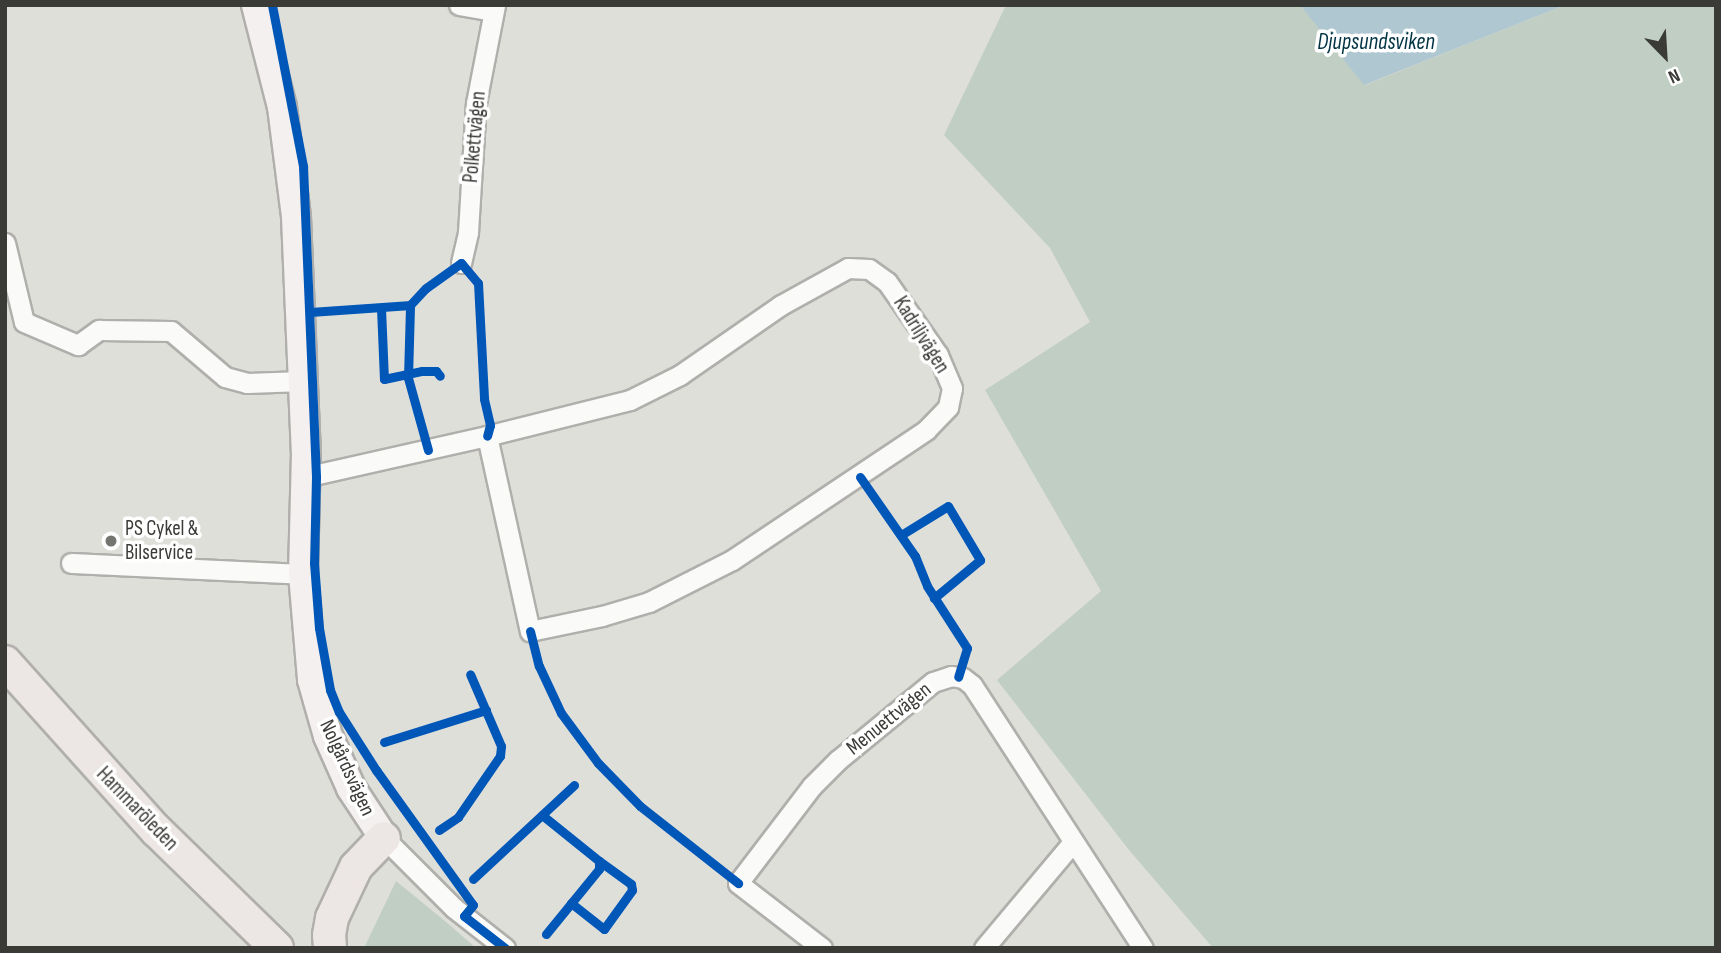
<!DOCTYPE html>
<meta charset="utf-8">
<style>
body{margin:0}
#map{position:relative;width:1721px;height:953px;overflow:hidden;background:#dfdfda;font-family:"Sofia Sans Condensed",sans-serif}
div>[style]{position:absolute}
.green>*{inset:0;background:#c1cec4}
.water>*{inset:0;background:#afc7d0}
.roads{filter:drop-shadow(2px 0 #b0afac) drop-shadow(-2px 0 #b0afac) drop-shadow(0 2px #b0afac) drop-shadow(0 -2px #b0afac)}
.street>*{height:19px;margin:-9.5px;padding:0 9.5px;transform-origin:9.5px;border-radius:9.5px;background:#fafaf9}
.secondary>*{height:28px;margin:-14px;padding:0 14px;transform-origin:14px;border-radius:14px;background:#f3f0ef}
.primary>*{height:32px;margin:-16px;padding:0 16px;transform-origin:16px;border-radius:16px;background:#ece6e4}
.cycleway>*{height:9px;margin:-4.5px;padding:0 4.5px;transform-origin:4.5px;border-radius:4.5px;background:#0057b8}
.dots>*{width:19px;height:19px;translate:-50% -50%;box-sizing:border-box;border:4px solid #fff;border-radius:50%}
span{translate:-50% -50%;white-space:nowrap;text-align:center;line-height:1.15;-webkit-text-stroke:7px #fff;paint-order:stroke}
.street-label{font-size:21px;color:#3a3a37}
.poi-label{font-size:21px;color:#3a3a37}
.left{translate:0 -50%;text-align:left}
.water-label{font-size:23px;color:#003444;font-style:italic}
.frame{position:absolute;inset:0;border:7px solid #3a3a37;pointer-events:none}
.north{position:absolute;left:1630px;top:21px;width:70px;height:70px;-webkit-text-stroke:5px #fff;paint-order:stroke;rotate:156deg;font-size:19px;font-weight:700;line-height:28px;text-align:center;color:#3a3a37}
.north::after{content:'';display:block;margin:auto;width:24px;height:32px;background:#3a3a37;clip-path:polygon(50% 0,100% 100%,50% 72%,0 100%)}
</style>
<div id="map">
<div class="green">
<div style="clip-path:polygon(1006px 5px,1300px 5px,1365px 85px,1565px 5px,1716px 5px,1716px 948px,1213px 948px,1129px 850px,997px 680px,1101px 591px,985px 390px,1090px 322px,1050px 248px,944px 135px)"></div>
<div style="clip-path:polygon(396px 881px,445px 921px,476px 948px,364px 948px)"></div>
</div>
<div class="water">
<div style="clip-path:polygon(1300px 5px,1565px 5px,1364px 85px)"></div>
</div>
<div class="roads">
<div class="street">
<div style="left:459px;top:5px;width:35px;rotate:10deg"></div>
<div style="left:5px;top:243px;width:81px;rotate:76.5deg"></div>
<div style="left:24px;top:322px;width:59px;rotate:23.1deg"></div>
<div style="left:78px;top:345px;width:26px;rotate:-36deg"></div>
<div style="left:99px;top:330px;width:72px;rotate:0.8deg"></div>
<div style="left:171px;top:331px;width:71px;rotate:40.4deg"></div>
<div style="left:225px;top:377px;width:23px;rotate:15deg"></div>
<div style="left:247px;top:383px;width:56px;rotate:-2deg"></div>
<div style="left:461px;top:263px;width:32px;rotate:-77deg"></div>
<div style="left:468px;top:232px;width:129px;rotate:-86.5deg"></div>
<div style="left:476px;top:103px;width:100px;rotate:-79deg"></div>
<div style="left:305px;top:477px;width:187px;rotate:-12.7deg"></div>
<div style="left:487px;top:436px;width:200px;rotate:77.6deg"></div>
<div style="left:530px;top:631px;width:74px;rotate:-11.8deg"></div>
<div style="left:602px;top:616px;width:49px;rotate:-16.6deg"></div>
<div style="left:649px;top:602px;width:93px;rotate:-26.8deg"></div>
<div style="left:732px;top:560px;width:234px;rotate:-33.8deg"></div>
<div style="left:926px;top:430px;width:32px;rotate:-46deg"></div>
<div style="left:948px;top:407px;width:19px;rotate:-78deg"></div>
<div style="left:952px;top:388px;width:36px;rotate:-113deg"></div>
<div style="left:938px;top:355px;width:89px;rotate:-124.9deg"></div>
<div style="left:887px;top:282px;width:22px;rotate:-144deg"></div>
<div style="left:869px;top:269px;width:21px;rotate:-177deg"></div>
<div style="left:848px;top:268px;width:77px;rotate:151.1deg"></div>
<div style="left:781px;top:305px;width:123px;rotate:145.3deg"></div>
<div style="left:680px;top:375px;width:56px;rotate:153.4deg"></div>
<div style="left:630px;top:400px;width:147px;rotate:165.9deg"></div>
<div style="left:71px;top:563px;width:232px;rotate:2.7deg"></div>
<div style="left:384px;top:838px;width:99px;rotate:45deg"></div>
<div style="left:454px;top:908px;width:65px;rotate:38.1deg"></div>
<div style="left:822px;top:948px;width:106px;rotate:-142.3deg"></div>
<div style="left:738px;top:883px;width:122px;rotate:-52.7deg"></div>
<div style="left:812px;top:786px;width:37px;rotate:-45deg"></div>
<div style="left:838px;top:760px;width:123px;rotate:-39.4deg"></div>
<div style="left:933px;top:682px;width:19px;rotate:-18deg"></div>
<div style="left:951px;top:676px;width:12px;rotate:9deg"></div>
<div style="left:963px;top:678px;width:11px;rotate:38deg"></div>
<div style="left:972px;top:685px;width:314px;rotate:57deg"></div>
<div style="left:984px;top:948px;width:138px;rotate:-50deg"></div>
</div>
<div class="secondary">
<div style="left:256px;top:5px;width:105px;rotate:75.7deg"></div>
<div style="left:282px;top:107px;width:111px;rotate:82.7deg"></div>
<div style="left:296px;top:217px;width:235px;rotate:87.6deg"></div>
<div style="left:306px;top:452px;width:122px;rotate:91.4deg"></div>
<div style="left:303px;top:574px;width:106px;rotate:85.1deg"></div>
<div style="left:312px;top:680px;width:58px;rotate:74.1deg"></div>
<div style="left:328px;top:736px;width:57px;rotate:66.1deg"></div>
<div style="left:351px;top:788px;width:60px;rotate:56.6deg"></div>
</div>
<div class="primary">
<div style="left:5px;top:662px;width:226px;rotate:48.1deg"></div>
<div style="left:156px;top:830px;width:169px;rotate:44.3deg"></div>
<div style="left:330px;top:948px;width:13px;rotate:-94deg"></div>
<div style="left:329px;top:935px;width:17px;rotate:-80deg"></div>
<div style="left:332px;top:918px;width:56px;rotate:-64.8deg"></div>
<div style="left:356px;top:867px;width:40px;rotate:-46deg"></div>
</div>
</div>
<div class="cycleway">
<div style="left:272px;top:5px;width:164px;rotate:79.1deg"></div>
<div style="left:303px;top:166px;width:311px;rotate:87.6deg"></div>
<div style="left:316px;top:477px;width:86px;rotate:91.3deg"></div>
<div style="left:314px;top:563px;width:65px;rotate:85.6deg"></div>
<div style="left:319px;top:628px;width:63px;rotate:79.9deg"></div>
<div style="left:330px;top:690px;width:24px;rotate:68deg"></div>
<div style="left:339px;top:712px;width:69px;rotate:57.5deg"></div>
<div style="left:376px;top:770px;width:166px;rotate:54.3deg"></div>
<div style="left:473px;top:905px;width:14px;rotate:129deg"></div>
<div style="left:464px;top:916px;width:52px;rotate:38deg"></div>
<div style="left:381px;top:308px;width:71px;rotate:87.6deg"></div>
<div style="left:384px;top:379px;width:39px;rotate:-12deg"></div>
<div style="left:422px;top:371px;width:14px"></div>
<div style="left:436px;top:371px;width:6px;rotate:51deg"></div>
<div style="left:311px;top:312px;width:99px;rotate:-4deg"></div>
<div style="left:428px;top:450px;width:75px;rotate:-105.5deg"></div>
<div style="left:408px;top:378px;width:73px;rotate:-88.4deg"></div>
<div style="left:410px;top:305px;width:23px;rotate:-47deg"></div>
<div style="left:426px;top:288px;width:43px;rotate:-35.5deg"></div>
<div style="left:461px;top:263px;width:26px;rotate:50deg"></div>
<div style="left:478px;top:283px;width:116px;rotate:87deg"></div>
<div style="left:484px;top:399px;width:27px;rotate:77deg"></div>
<div style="left:490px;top:425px;width:11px;rotate:105deg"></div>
<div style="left:860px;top:477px;width:96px;rotate:55.2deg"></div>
<div style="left:915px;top:556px;width:32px;rotate:68deg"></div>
<div style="left:927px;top:586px;width:74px;rotate:57.2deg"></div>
<div style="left:967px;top:648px;width:30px;rotate:107deg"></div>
<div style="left:901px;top:535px;width:55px;rotate:-31.7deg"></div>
<div style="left:948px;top:506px;width:63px;rotate:59.3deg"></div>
<div style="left:980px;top:560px;width:60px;rotate:140.4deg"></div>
<div style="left:530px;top:631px;width:36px;rotate:76deg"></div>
<div style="left:539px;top:666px;width:52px;rotate:64.9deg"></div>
<div style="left:561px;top:713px;width:62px;rotate:53.5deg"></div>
<div style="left:598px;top:763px;width:60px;rotate:45.7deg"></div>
<div style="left:640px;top:806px;width:125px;rotate:38.2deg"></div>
<div style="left:384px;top:742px;width:107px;rotate:-17.4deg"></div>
<div style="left:542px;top:815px;width:73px;rotate:38.9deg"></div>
<div style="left:599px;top:861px;width:8px;rotate:90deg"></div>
<div style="left:599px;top:869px;width:84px;rotate:129.2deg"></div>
<div style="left:439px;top:830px;width:23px;rotate:-34deg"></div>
<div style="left:458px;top:817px;width:74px;rotate:-55.5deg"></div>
<div style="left:500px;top:756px;width:10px;rotate:-84deg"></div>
<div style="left:501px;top:746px;width:78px;rotate:-113.3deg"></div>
<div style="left:473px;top:879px;width:138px;rotate:-42.9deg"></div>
<div style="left:571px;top:903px;width:42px;rotate:38.2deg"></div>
<div style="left:604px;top:929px;width:48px;rotate:-54.3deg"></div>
<div style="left:632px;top:890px;width:6px;rotate:-99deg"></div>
<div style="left:631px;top:884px;width:39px;rotate:-144deg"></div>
</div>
<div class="dots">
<div style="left:111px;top:541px;background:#747470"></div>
</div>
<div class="street-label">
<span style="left:475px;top:137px;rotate:-85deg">Polkettvägen</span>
<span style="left:921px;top:335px;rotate:58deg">Kadriljvägen</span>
<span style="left:889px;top:719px;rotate:-39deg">Menuettvägen</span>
<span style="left:347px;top:768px;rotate:65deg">Nolgårdsvägen</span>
<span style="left:137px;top:809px;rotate:46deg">Hammaröleden</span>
</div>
<div class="poi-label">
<span class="left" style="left:125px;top:541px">PS Cykel &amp;<br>Bilservice</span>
</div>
<div class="water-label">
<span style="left:1376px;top:42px">Djupsundsviken</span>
</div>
<div class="frame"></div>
<div class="north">N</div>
</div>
